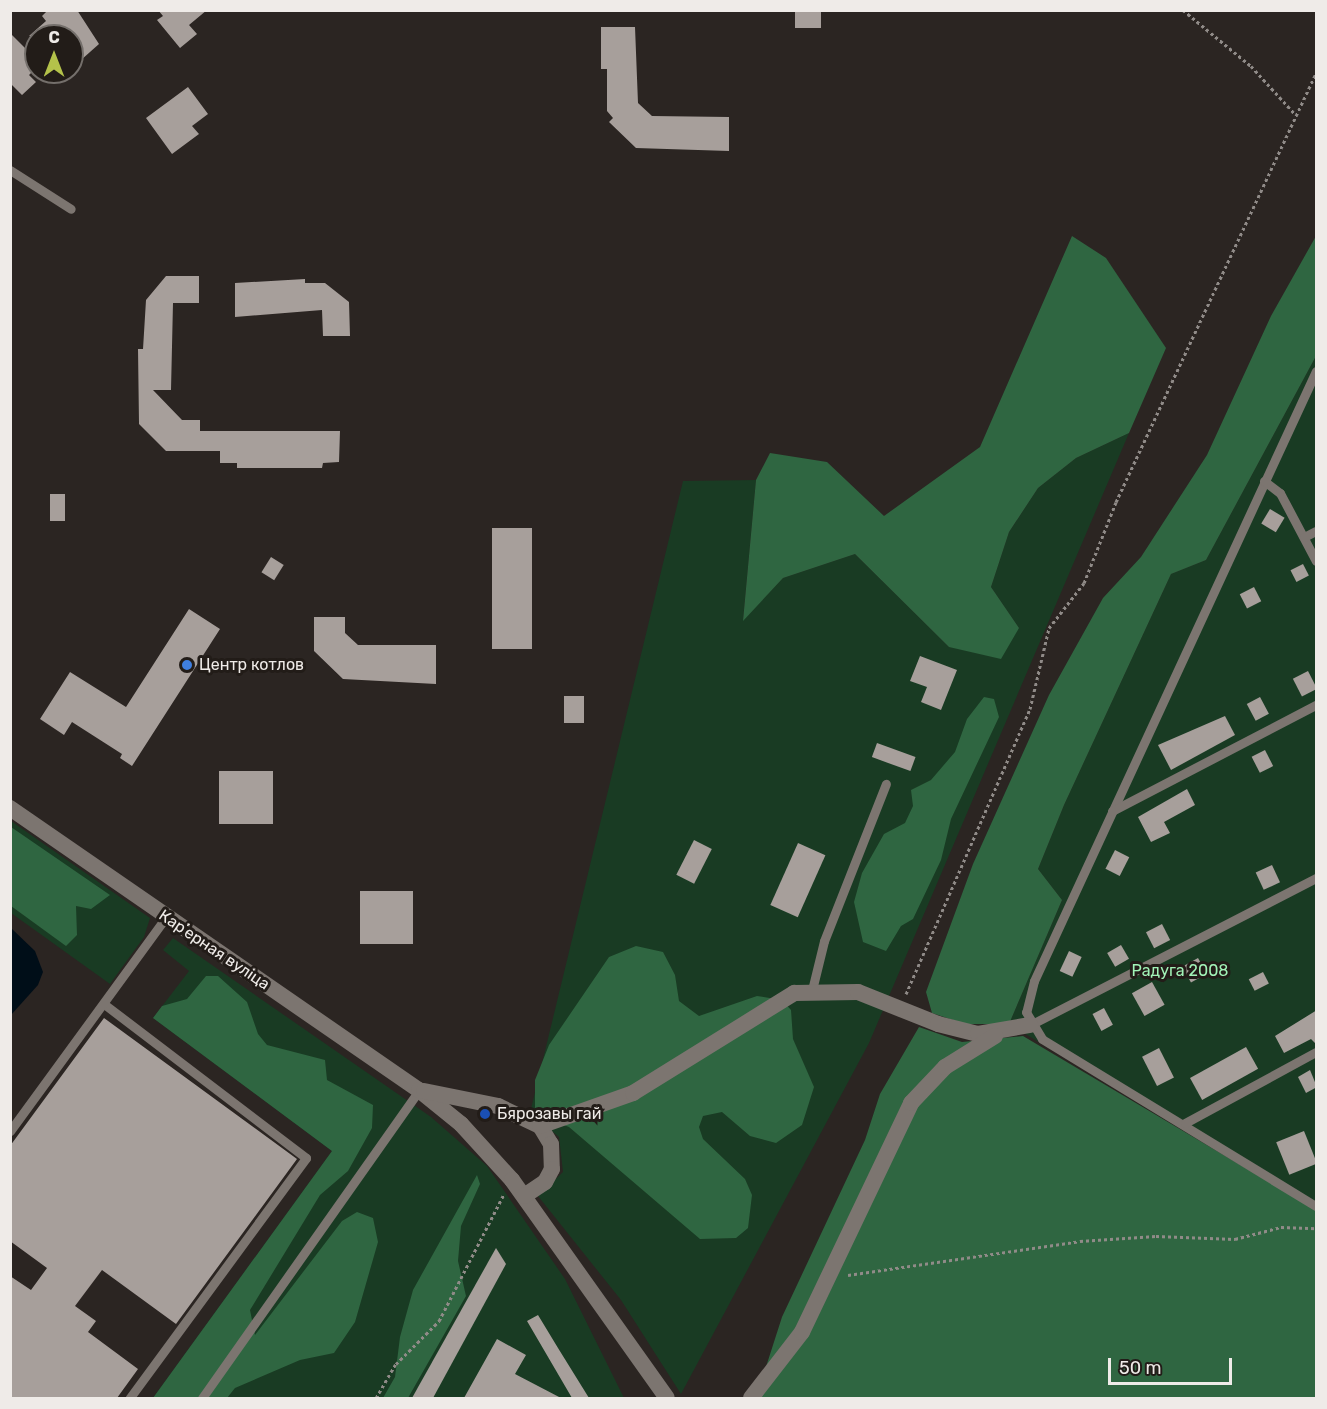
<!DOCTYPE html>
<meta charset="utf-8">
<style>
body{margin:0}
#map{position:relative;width:1327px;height:1409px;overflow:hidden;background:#2b2522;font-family:Rubik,sans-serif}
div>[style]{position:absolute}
.green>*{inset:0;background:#193b23}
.forest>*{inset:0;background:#2f6641}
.water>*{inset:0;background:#000e18}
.building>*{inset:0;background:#a79f9b;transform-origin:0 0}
.path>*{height:3px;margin-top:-1.5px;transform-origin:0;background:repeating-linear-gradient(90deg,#908b88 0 3px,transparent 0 6px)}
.service>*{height:9px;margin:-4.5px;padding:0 4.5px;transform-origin:4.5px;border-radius:4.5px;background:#7c7570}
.minor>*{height:16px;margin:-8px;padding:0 8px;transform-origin:8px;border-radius:8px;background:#7c7570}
.dots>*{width:16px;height:16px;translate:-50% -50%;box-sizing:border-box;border:3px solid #221c18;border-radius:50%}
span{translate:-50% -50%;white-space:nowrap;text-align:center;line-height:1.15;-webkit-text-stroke:6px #221c18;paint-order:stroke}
.poi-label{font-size:16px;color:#efebe8}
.left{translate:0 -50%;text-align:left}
.street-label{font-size:16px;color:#efebe8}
.park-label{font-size:16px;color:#a1f3b7}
.frame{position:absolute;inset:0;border:12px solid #efebe8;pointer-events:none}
.north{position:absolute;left:24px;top:24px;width:60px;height:60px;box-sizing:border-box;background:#221c18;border:2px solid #746f6b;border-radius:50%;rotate:0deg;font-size:16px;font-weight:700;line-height:24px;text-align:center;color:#efebe8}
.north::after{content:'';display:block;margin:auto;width:21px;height:27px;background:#b4c24a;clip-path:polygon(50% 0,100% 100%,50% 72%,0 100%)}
.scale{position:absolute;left:1108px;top:1358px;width:124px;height:27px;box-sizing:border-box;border:3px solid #efebe8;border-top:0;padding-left:8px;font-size:18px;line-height:21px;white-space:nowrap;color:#efebe8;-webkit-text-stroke:4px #221c18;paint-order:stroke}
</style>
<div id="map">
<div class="green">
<div style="clip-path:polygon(1316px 356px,1316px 1210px,1009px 1024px,1062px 900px,1038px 869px,1064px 805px,1171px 574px,1206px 560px)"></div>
<div style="clip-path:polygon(1129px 433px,869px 1043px,681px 1394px,621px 1300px,538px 1196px,563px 1172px,559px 1137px,530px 1113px,683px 481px,756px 480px,743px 620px,783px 578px,855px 554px,949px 647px,1019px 628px,991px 587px,1009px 532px,1038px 488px,1076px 458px)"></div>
<div style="clip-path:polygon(11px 821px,150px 918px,144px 937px,110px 984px,11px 913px)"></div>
<div style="clip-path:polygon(173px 938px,431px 1117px,487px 1166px,565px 1279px,624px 1398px,153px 1398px,332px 1151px,153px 1018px,189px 971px,163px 950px)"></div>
</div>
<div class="forest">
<div style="clip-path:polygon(1072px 236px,1106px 258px,1166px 348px,1129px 433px,1076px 458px,1038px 488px,1009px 532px,991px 587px,1019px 628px,1001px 659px,949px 647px,855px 554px,783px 578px,743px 621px,756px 480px,770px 453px,827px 462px,884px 516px,980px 447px)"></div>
<div style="clip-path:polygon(1316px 236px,1316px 356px,1206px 560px,1171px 574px,1064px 805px,1038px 869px,1062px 900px,1009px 1024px,965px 1024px,932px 1013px,926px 992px,973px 864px,1049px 695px,1103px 598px,1141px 557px,1207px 455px,1271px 316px)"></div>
<div style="clip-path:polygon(984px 697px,994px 699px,999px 717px,951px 819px,941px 860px,913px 919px,901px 926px,886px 951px,863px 942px,854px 902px,862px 873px,884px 834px,905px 823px,913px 806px,911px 790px,931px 780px,955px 752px,967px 719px)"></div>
<div style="clip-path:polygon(11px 827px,110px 895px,91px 909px,76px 906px,77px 935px,66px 946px,11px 906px)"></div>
<div style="clip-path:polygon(636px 946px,663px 952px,675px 975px,679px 1001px,699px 1016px,757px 996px,782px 1000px,791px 1010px,793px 1039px,814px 1087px,802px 1125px,776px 1143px,750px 1136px,722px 1112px,703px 1116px,699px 1127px,703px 1139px,745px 1179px,752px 1195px,748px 1228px,736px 1238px,700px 1239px,569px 1127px,535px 1114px,535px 1080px,549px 1045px,609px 957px)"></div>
<div style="clip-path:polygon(206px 976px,218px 976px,247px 1002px,258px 1034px,267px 1045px,325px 1060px,327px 1080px,373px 1105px,372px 1128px,348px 1171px,320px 1195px,250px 1310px,255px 1335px,342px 1221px,357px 1212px,373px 1218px,378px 1242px,355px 1322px,334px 1353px,300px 1360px,235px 1388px,227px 1398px,153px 1398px,332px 1151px,153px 1018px,162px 1006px,187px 999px)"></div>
<div style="clip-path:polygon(919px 1027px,962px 1042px,1023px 1036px,1316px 1210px,1316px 1398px,756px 1398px,782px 1317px,865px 1140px,880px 1094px)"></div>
<div style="clip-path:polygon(477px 1175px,480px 1184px,461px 1226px,458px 1261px,466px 1296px,408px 1398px,383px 1398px,395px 1377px,400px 1337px,413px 1290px)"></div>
</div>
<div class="water">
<div style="clip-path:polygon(11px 928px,35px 951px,43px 972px,38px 985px,11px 1015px)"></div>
</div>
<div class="building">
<div style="clip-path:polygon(48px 10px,77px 10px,99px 44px,72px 68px,72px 36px,29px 36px,46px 21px,42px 16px)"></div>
<div style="clip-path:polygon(158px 10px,207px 10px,189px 25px,197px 34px,180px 48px,157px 20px,163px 16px)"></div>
<div style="left:795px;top:10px;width:26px;height:18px"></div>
<div style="clip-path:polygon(601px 27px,635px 27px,638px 103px,652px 116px,729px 117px,729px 151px,636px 148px,609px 122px,613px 118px,607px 111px,607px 69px,601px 69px)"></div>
<div style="clip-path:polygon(10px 33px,36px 59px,36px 68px,29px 75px,36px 82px,22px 95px,10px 83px)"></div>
<div style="clip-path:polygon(188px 87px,208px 114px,192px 126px,199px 134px,172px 154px,146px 118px)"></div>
<div style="clip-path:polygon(166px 276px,199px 276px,199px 303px,173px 303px,171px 390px,153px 390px,182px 420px,200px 420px,200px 431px,340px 431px,339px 462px,323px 463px,322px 468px,237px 468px,237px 463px,220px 463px,220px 451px,166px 451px,139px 424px,138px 349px,143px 349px,146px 300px)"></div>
<div style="clip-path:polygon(305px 279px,305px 283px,325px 283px,349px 302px,350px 336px,323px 336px,322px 310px,235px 317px,235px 283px)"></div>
<div style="left:50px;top:494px;width:15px;height:27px"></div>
<div style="left:1270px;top:509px;width:17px;height:17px;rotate:31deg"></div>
<div style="left:492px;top:528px;width:40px;height:121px"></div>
<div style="left:271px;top:557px;width:15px;height:18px;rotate:32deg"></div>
<div style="left:1303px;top:564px;width:13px;height:14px;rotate:63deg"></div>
<div style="left:1254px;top:587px;width:16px;height:16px;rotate:63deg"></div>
<div style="clip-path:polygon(189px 609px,220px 629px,132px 766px,120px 758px,122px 754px,72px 722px,64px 735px,40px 719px,70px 672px,126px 707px)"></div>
<div style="clip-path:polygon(314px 617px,345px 617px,345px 633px,358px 645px,436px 645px,436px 684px,343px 679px,314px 651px)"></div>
<div style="clip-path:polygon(920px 656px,957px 670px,941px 710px,921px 702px,927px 687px,910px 681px)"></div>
<div style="left:1308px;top:671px;width:20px;height:17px;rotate:63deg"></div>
<div style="left:584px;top:696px;width:27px;height:20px;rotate:90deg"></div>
<div style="left:1260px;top:697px;width:19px;height:15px;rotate:62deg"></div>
<div style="clip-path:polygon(1225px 716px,1235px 735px,1171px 770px,1158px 745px)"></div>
<div style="left:877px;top:743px;width:41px;height:15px;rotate:20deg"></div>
<div style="left:1265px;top:750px;width:18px;height:15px;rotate:63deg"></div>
<div style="left:219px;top:771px;width:54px;height:53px"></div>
<div style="clip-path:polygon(1187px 789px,1195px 805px,1164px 822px,1170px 833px,1151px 842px,1138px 817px)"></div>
<div style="left:694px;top:840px;width:20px;height:39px;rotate:27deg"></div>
<div style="left:798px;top:843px;width:30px;height:68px;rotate:24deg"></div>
<div style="left:1115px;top:850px;width:16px;height:21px;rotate:27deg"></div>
<div style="left:1272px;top:865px;width:19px;height:18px;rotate:65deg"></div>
<div style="left:360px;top:891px;width:53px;height:53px"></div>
<div style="left:1162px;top:924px;width:18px;height:18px;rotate:63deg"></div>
<div style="left:1121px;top:945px;width:16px;height:16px;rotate:60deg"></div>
<div style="left:1069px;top:951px;width:14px;height:22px;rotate:25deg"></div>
<div style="left:1198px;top:958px;width:18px;height:18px;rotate:61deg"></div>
<div style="left:1263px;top:972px;width:13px;height:16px;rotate:63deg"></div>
<div style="left:1152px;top:982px;width:26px;height:23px;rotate:61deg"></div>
<div style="left:1104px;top:1008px;width:19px;height:13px;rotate:62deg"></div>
<div style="clip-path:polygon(1317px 1010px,1317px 1045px,1311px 1039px,1284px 1053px,1275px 1036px)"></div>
<div style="clip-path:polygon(104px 1018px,297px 1159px,176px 1324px,102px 1270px,75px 1306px,96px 1321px,88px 1332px,138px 1369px,117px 1398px,10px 1398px,10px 1276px,31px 1290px,47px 1268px,10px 1241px,10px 1146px)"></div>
<div style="left:1246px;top:1047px;width:25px;height:64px;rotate:61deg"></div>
<div style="left:1159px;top:1048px;width:33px;height:19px;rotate:63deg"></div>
<div style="clip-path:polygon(1310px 1070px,1317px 1087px,1306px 1093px,1298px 1077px)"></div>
<div style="left:1304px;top:1131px;width:35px;height:30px;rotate:68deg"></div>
<div style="clip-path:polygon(496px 1248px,506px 1264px,433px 1398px,412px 1398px)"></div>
<div style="clip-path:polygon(538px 1315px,558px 1348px,589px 1398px,572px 1398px,527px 1321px)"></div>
<div style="clip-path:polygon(497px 1339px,526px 1355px,515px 1374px,561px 1398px,464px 1398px)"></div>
</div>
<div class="path">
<div style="left:1183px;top:10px;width:88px;rotate:39.5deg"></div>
<div style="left:1251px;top:66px;width:64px;rotate:47.5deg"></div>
<div style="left:906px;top:994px;width:311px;rotate:-66.5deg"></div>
<div style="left:1030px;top:709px;width:83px;rotate:-76.8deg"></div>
<div style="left:1049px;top:628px;width:57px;rotate:-52.1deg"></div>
<div style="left:1084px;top:583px;width:87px;rotate:-68.4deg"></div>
<div style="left:1116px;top:502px;width:473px;rotate:-65deg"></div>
<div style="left:848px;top:1275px;width:234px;rotate:-8.3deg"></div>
<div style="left:1080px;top:1241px;width:76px;rotate:-3.8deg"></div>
<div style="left:1156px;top:1236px;width:79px;rotate:2.2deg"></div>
<div style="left:1235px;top:1239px;width:48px;rotate:-14.6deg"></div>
<div style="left:1281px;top:1227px;width:35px;rotate:2deg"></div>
<div style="left:376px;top:1398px;width:39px;rotate:-60deg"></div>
<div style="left:396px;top:1364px;width:61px;rotate:-45deg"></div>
<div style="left:439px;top:1321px;width:143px;rotate:-62.9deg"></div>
</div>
<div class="service">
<div style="left:10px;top:170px;width:72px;rotate:32.6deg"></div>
<div style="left:1316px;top:371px;width:672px;rotate:114.81deg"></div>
<div style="left:1034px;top:981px;width:32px;rotate:104deg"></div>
<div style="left:1026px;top:1012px;width:31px;rotate:59deg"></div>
<div style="left:1042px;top:1039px;width:321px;rotate:31.4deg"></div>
<div style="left:1264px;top:481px;width:20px;rotate:37deg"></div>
<div style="left:1280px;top:493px;width:77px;rotate:62.1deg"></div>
<div style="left:1304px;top:537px;width:13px;rotate:-27deg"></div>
<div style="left:1112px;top:811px;width:230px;rotate:-27.5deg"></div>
<div style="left:812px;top:990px;width:50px;rotate:-76.2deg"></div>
<div style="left:824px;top:941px;width:169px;rotate:-68.5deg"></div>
<div style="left:104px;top:1004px;width:254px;rotate:37.3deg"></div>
<div style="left:306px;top:1158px;width:298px;rotate:126.3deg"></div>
<div style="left:1030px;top:1025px;width:322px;rotate:-27.2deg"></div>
<div style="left:1185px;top:1123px;width:149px;rotate:-28.5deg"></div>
<div style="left:10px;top:1131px;width:265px;rotate:-53.9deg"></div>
<div style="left:202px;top:1398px;width:377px;rotate:-54.8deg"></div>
</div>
<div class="minor">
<div style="left:10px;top:808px;width:497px;rotate:34.6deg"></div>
<div style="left:419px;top:1090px;width:54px;rotate:39deg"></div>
<div style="left:461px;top:1124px;width:76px;rotate:47.7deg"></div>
<div style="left:512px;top:1180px;width:267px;rotate:54.6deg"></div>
<div style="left:424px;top:1091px;width:76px;rotate:11.5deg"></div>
<div style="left:498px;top:1106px;width:47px;rotate:25.5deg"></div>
<div style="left:540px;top:1126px;width:21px;rotate:59deg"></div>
<div style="left:551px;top:1144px;width:25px;rotate:88deg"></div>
<div style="left:552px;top:1169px;width:15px;rotate:118deg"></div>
<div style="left:545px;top:1182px;width:25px;rotate:146deg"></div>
<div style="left:540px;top:1126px;width:99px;rotate:-19.5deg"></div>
<div style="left:633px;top:1093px;width:190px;rotate:-31.8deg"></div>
<div style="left:794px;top:993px;width:64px;rotate:-0.9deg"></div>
<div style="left:858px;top:992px;width:86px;rotate:21.8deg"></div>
<div style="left:938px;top:1024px;width:41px;rotate:14deg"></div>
<div style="left:978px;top:1034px;width:53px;rotate:-9.8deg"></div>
<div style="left:751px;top:1398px;width:83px;rotate:-52.3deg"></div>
<div style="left:802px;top:1332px;width:254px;rotate:-64.5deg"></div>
<div style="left:911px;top:1103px;width:50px;rotate:-46.6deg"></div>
<div style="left:945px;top:1067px;width:59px;rotate:-31.8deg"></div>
</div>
<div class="dots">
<div style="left:187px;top:665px;background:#3f7fe0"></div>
<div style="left:485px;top:1114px;background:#1a4fb4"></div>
</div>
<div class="poi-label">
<span class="left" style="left:199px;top:665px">Центр котлов</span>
<span class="left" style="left:497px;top:1114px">Бярозавы гай</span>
</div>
<div class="street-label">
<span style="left:214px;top:950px;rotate:34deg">Карʼерная вуліца</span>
</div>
<div class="park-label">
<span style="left:1180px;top:971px">Радуга 2008</span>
</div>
<div class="frame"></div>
<div class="north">С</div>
<div class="scale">50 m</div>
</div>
